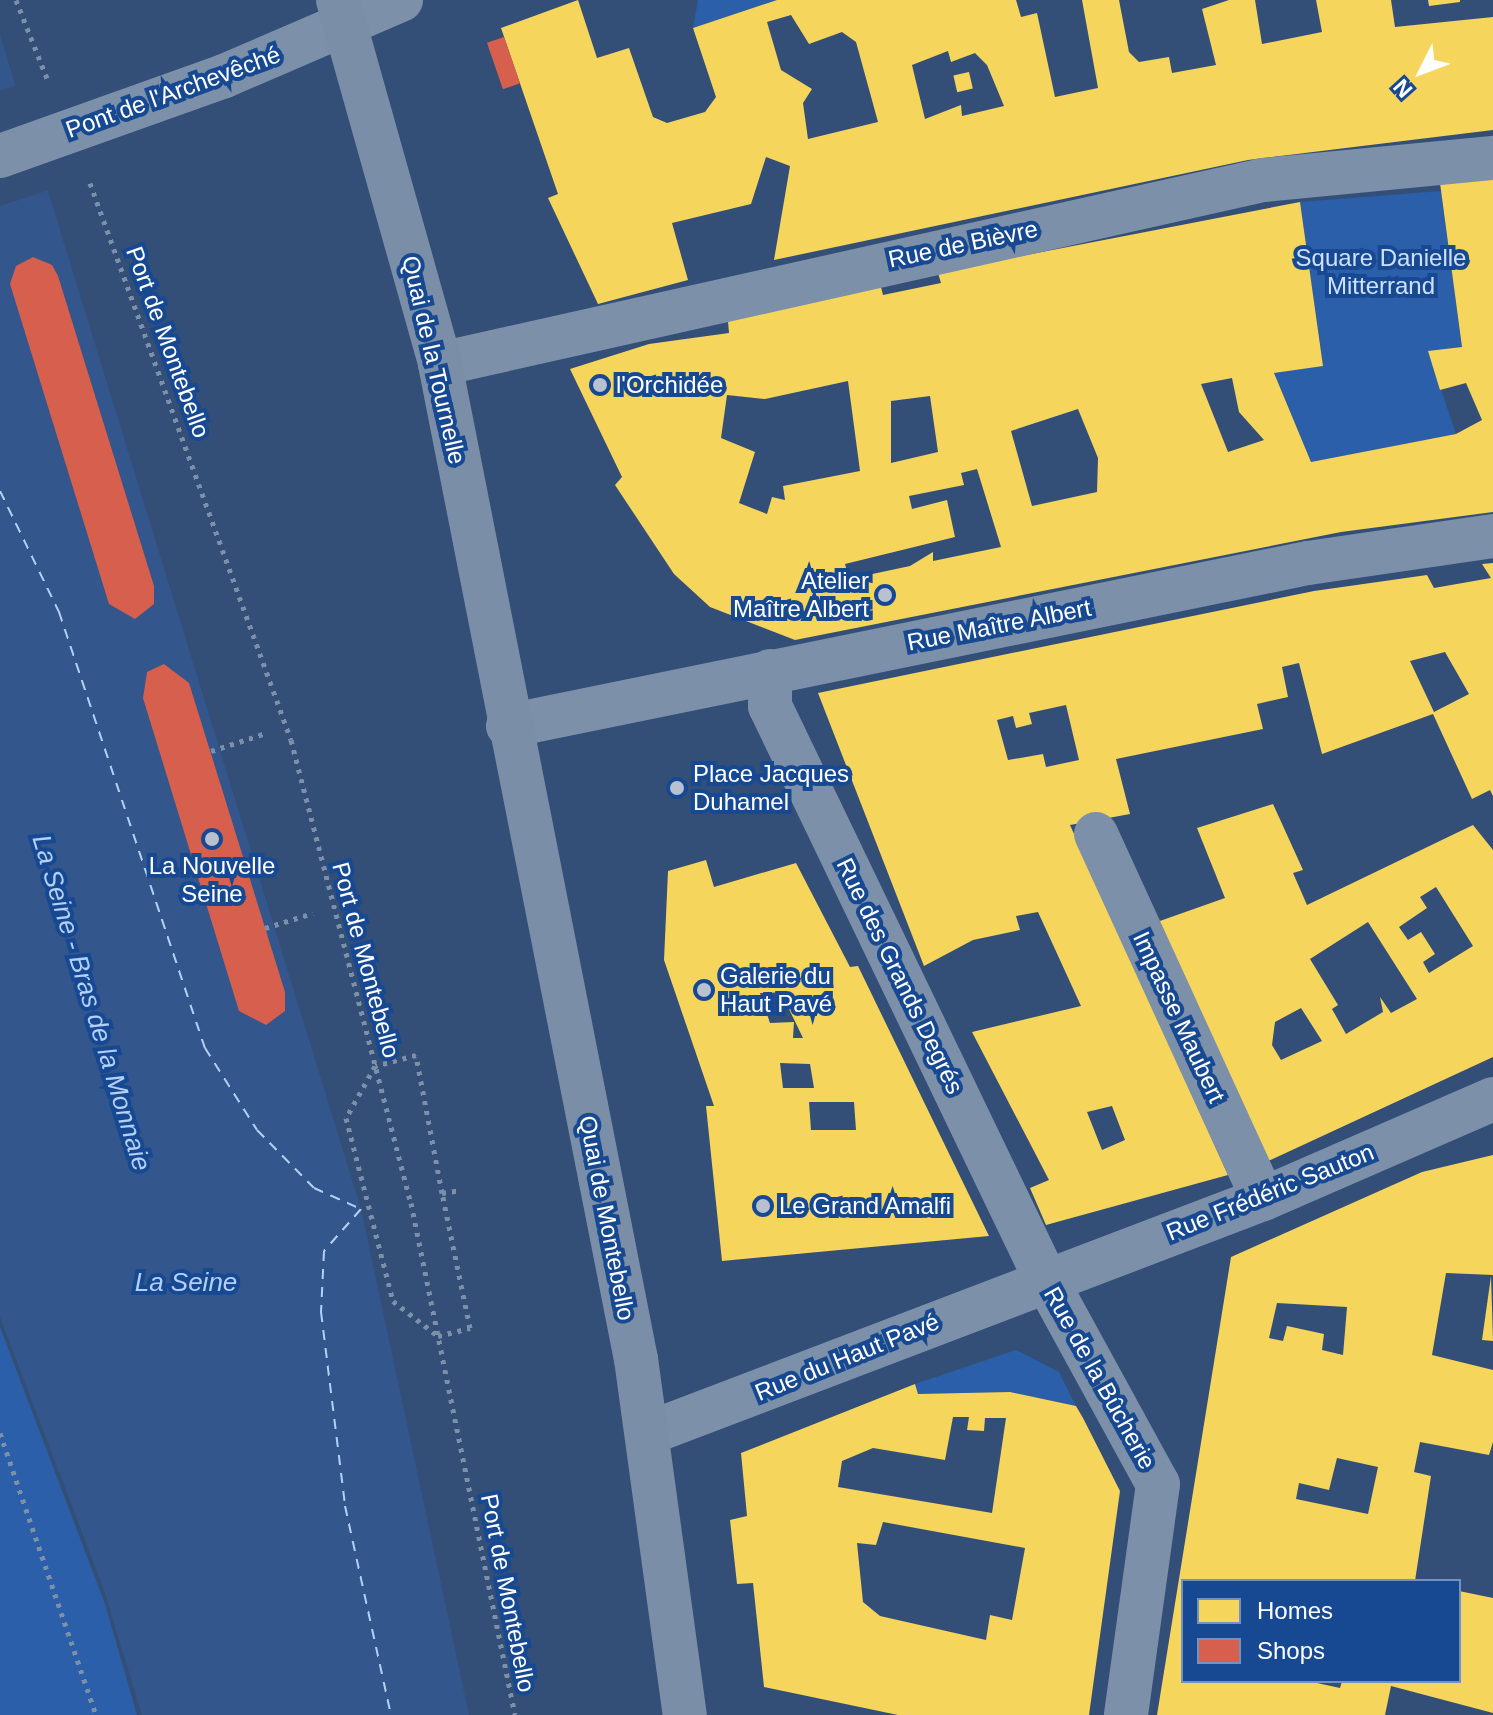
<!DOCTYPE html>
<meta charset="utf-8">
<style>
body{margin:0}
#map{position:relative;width:1493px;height:1715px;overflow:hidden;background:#334f77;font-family:Arial,sans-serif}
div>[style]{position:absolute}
.green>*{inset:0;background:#2b5faa}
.water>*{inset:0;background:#33568c}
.pier>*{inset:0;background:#334f77}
.homes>*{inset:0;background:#f6d55c;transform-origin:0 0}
.shops>*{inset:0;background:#d6604d;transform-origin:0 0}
.ferry>*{height:2px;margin-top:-1px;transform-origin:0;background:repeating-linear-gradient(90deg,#b4d0f7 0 10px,transparent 0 18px)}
.path>*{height:5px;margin-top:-2.5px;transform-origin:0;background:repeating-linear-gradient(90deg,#7c90a9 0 4px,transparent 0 10px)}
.pedestrian>*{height:44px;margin:-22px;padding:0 22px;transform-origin:22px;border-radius:22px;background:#7c90a9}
.minor>*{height:44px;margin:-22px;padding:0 22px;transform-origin:22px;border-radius:22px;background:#7c90a9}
.primary>*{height:44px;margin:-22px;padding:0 22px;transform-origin:22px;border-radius:22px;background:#7a8ea8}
.minor-bridge>*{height:44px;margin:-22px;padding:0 22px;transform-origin:22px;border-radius:22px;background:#7c90a9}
.dots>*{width:22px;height:22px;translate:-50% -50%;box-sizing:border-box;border:4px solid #174993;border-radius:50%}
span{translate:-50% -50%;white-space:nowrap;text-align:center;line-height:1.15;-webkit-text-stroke:8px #174993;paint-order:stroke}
.street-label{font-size:24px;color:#fff}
.park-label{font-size:24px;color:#cee1fb}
.poi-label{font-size:24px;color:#fff}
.left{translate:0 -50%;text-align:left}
.right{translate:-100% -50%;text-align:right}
.water-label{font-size:26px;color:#b4d0f7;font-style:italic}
.legend{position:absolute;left:1181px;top:1579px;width:280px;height:104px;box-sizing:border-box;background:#174993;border:2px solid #7492be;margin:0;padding:10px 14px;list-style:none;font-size:24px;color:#fff}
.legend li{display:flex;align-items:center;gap:16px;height:40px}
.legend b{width:40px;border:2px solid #7492be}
.north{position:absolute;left:1381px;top:32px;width:80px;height:80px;-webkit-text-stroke:6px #174993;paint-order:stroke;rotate:228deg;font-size:22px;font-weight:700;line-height:32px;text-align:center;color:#fff}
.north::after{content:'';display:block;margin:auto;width:28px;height:36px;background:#fff;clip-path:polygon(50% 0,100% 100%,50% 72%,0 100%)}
</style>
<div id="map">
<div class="green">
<div style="clip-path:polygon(698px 0,777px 0,693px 28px)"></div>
<div style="clip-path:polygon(1441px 191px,1462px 347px,1428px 352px,1456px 434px,1311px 462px,1274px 373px,1323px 365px,1300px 202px)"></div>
<div style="clip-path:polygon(0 1327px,105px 1604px,137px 1715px,0 1715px)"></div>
<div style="clip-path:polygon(1016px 1350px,1059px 1372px,1076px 1406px,1010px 1392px,918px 1394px,915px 1384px)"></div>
</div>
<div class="water">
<div style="clip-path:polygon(0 35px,361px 1209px,469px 1715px,142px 1715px,104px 1590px,0 1317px)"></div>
</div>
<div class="pier">
<div style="clip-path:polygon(20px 84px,52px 189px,0 206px,0 91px)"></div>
</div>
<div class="homes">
<div style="clip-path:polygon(evenodd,578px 0,597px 58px,629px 48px,653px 117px,667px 123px,705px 112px,716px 97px,693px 28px,777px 0,1016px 0,1021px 17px,1037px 13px,1055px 97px,1098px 88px,1082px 0,1119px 0,1129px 52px,1139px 62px,1169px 57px,1172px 73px,1216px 65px,1202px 9px,1229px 0,1255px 0,1262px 44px,1322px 32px,1316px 0,1391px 0,1395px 27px,1493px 17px,1493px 130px,1248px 160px,774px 260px,790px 166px,766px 157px,751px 204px,672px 223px,688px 280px,598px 304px,548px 198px,558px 194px,501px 28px,578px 0,791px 15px,809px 44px,842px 32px,856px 42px,878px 122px,808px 139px,803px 103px,812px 89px,781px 70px,767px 22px,791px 15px,578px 0,948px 51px,951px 62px,975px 53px,987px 65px,1004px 106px,962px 116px,961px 105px,925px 119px,912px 65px,948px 51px)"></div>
<div style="clip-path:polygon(1428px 0,1460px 0,1460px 2px,1429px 6px)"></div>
<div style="left:969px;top:72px;width:17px;height:16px;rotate:77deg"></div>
<div style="clip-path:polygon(evenodd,1493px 178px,1493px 512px,1341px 532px,795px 640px,710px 607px,674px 574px,615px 485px,622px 477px,570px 369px,649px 344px,729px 333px,728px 321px,881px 287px,883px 295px,941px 283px,938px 273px,949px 270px,1300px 202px,1323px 366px,1274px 373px,1311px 462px,1456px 434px,1482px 420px,1466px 383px,1440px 390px,1428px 351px,1462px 347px,1440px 183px,1493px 178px,1232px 378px,1239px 412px,1264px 440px,1228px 452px,1201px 384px,1232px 378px,1493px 178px,848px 381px,860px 471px,783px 486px,785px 500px,772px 497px,767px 514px,739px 503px,755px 452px,721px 438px,727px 395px,765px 399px,848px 381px,1493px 178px,930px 396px,938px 452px,891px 463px,891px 401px,930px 396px,1493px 178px,1078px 409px,1098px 458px,1097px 492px,1032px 506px,1011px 431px,1078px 409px,1493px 178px,977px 469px,1001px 547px,933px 561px,933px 552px,910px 566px,849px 579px,845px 564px,955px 537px,947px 500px,912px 509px,909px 496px,964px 485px,961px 473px,977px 469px)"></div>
<div style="clip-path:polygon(evenodd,1493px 563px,1493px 796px,1490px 790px,1472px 799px,1433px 714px,1322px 754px,1299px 663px,1282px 667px,1288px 697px,1257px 704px,1263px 729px,1116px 759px,1130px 814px,1070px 825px,1228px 1175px,1046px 1225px,1030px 1188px,1049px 1180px,972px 1032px,1081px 1006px,1038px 912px,1016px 916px,1020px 930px,973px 940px,924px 966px,818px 693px,1314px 591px,1427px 575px,1434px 588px,1491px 578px,1482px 564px,1493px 563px,1445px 652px,1469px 694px,1434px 712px,1410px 661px,1445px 652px,1493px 563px,1066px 705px,1079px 760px,1046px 767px,1043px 754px,1008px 760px,997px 720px,1013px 716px,1016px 728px,1032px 724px,1029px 713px,1066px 705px,1493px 563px,1112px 1106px,1125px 1140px,1102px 1150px,1087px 1112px,1112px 1106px)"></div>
<div style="clip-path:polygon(evenodd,1273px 804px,1303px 870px,1293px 873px,1307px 905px,1473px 825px,1493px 850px,1493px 1057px,1266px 1162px,1157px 922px,1225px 898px,1197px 828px,1273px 804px,1436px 887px,1473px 946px,1429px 973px,1423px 962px,1435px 954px,1421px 932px,1408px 940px,1399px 927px,1427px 908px,1420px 897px,1436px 887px,1273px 804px,1368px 922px,1417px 999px,1391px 1013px,1380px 997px,1383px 1012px,1346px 1034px,1332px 1009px,1338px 1005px,1310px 959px,1368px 922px,1273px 804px,1301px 1008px,1322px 1041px,1281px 1060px,1272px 1045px,1275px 1022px,1301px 1008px)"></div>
<div style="clip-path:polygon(evenodd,706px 860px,714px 887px,796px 863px,850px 967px,858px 966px,989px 1236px,722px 1261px,706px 1106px,714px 1106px,664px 960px,668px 871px,706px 860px,791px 992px,788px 1007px,803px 1038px,793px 1038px,794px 1022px,770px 1023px,760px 993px,791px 992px,706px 860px,780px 1063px,810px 1064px,814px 1088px,783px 1088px,780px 1063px,706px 860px,809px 1102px,854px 1102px,856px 1130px,811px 1130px,809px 1102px)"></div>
<div style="clip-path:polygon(evenodd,1493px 1155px,1493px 1275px,1446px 1273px,1432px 1355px,1493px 1370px,1493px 1442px,1489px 1455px,1420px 1442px,1414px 1472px,1431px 1476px,1415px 1581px,1183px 1581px,1183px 1681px,1308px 1681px,1340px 1688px,1342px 1681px,1459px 1681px,1459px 1591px,1493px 1598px,1493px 1713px,1391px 1686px,1385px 1715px,1157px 1715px,1231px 1257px,1422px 1172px,1493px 1155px,1277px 1303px,1347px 1307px,1343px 1355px,1322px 1350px,1324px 1334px,1287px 1326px,1283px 1341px,1269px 1338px,1277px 1303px,1493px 1155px,1337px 1458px,1378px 1467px,1368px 1514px,1296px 1499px,1299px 1483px,1329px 1490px,1337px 1458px)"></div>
<div style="clip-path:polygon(1491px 1276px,1493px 1341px,1482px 1340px)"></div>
<div style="clip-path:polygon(evenodd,915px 1384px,918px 1394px,1010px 1392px,1076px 1406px,1083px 1418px,1120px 1491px,1089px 1715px,898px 1715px,764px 1687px,753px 1583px,737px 1584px,730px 1520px,747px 1516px,741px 1453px,915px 1384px,953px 1417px,969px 1417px,967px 1430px,984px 1431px,985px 1418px,1006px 1418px,992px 1513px,838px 1487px,842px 1461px,873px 1448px,945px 1460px,953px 1417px,915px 1384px,883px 1522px,1025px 1548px,1012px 1620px,990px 1615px,986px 1640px,880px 1616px,863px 1602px,857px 1543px,876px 1545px,883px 1522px)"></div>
</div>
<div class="shops">
<div style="left:504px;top:37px;width:49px;height:18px;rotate:71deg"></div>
<div style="clip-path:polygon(33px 257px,52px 265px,58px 276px,154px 586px,154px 604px,135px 619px,109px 604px,10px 284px,16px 266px)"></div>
<div style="clip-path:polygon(164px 664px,189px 683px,285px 992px,285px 1011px,266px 1025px,239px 1011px,143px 698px,147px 672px)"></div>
</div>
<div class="ferry">
<div style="left:0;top:491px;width:135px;rotate:64deg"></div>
<div style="left:59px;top:612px;width:460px;rotate:71.5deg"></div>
<div style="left:205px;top:1048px;width:97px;rotate:57.6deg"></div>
<div style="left:257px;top:1130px;width:81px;rotate:45.5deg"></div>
<div style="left:314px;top:1188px;width:51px;rotate:24.1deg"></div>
<div style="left:361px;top:1209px;width:56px;rotate:131.4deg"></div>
<div style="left:324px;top:1251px;width:61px;rotate:92.8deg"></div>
<div style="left:321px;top:1312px;width:195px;rotate:82.9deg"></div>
<div style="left:345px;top:1506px;width:214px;rotate:77.6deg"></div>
</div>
<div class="path">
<div style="left:16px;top:0;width:87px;rotate:68.4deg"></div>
<div style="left:90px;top:183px;width:592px;rotate:70.16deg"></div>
<div style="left:291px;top:740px;width:478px;rotate:75.5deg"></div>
<div style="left:411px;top:1203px;width:522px;rotate:78.52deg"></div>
<div style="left:211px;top:751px;width:55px;rotate:-18.1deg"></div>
<div style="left:265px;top:928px;width:50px;rotate:-17.4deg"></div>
<div style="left:442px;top:1193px;width:140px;rotate:-100.7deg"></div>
<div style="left:416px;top:1055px;width:42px;rotate:165deg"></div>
<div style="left:375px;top:1066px;width:60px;rotate:119.1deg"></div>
<div style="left:346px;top:1118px;width:189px;rotate:75.6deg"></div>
<div style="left:393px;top:1301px;width:57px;rotate:37.9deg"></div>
<div style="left:438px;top:1336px;width:33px;rotate:-14deg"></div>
<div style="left:470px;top:1328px;width:138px;rotate:-101.7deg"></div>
<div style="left:442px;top:1193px;width:18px;rotate:-9deg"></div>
<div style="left:0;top:1433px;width:298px;rotate:71.2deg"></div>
</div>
<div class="pedestrian">
<div style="left:440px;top:364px;width:843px;rotate:-12.6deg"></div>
<div style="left:1263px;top:180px;width:231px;rotate:-5.5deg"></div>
<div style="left:1096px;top:834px;width:401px;rotate:65.4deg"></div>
</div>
<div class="minor">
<div style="left:222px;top:77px;width:195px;rotate:-23.3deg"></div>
<div style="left:770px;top:671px;width:35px;rotate:90deg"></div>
<div style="left:770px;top:706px;width:635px;rotate:64.32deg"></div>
<div style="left:1045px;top:1278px;width:235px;rotate:61.3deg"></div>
<div style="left:1158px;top:1484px;width:233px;rotate:97.9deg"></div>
<div style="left:508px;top:726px;width:816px;rotate:-11.52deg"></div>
<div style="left:1308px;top:563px;width:187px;rotate:-8.3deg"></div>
<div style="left:649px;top:1433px;width:657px;rotate:-20.86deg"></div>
<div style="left:1263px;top:1199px;width:251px;rotate:-23.5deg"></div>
</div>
<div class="primary">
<div style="left:338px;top:0;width:378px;rotate:74.3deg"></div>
<div style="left:440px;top:364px;width:1014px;rotate:78.86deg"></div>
<div style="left:636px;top:1359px;width:359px;rotate:82.2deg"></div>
</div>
<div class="minor-bridge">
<div style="left:0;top:156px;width:236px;rotate:-19.6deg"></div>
</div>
<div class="dots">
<div style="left:600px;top:385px;background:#b8c1cf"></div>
<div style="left:885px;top:595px;background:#b8c1cf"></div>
<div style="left:677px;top:788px;background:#b8c1cf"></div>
<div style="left:212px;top:839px;background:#b8c1cf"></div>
<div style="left:704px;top:990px;background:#b8c1cf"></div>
<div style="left:763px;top:1206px;background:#b8c1cf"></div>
</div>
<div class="street-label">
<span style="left:173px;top:92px;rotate:-20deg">Pont de l'Archevêché</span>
<span style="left:963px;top:244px;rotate:-12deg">Rue de Bièvre</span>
<span style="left:168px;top:342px;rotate:70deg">Port de Montebello</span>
<span style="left:434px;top:360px;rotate:77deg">Quai de la Tournelle</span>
<span style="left:999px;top:625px;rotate:-11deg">Rue Maître Albert</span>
<span style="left:366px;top:960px;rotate:75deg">Port de Montebello</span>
<span style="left:900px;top:976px;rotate:64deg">Rue des Grands Degrés</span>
<span style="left:1179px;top:1017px;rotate:65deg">Impasse Maubert</span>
<span style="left:1270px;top:1192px;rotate:-22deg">Rue Frédéric Sauton</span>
<span style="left:607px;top:1218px;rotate:79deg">Quai de Montebello</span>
<span style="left:847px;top:1357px;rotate:-22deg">Rue du Haut Pavé</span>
<span style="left:1100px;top:1378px;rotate:61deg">Rue de la Bûcherie</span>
<span style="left:508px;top:1593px;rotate:79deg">Port de Montebello</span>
</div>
<div class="park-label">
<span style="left:1381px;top:272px">Square Danielle<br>Mitterrand</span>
</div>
<div class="poi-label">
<span class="left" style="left:616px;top:385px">l'Orchidée</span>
<span class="right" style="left:869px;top:595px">Atelier<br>Maître Albert</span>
<span class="left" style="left:693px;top:788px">Place Jacques<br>Duhamel</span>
<span style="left:212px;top:880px">La Nouvelle<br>Seine</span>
<span class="left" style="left:720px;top:990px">Galerie du<br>Haut Pavé</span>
<span class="left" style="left:779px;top:1206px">Le Grand Amalfi</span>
</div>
<div class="water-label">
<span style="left:91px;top:1003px;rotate:73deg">La Seine - Bras de la Monnaie</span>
<span style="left:186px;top:1283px">La Seine</span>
</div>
<ul class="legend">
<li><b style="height:22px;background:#f6d55c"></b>Homes</li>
<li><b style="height:22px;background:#d6604d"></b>Shops</li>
</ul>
<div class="north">N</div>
</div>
